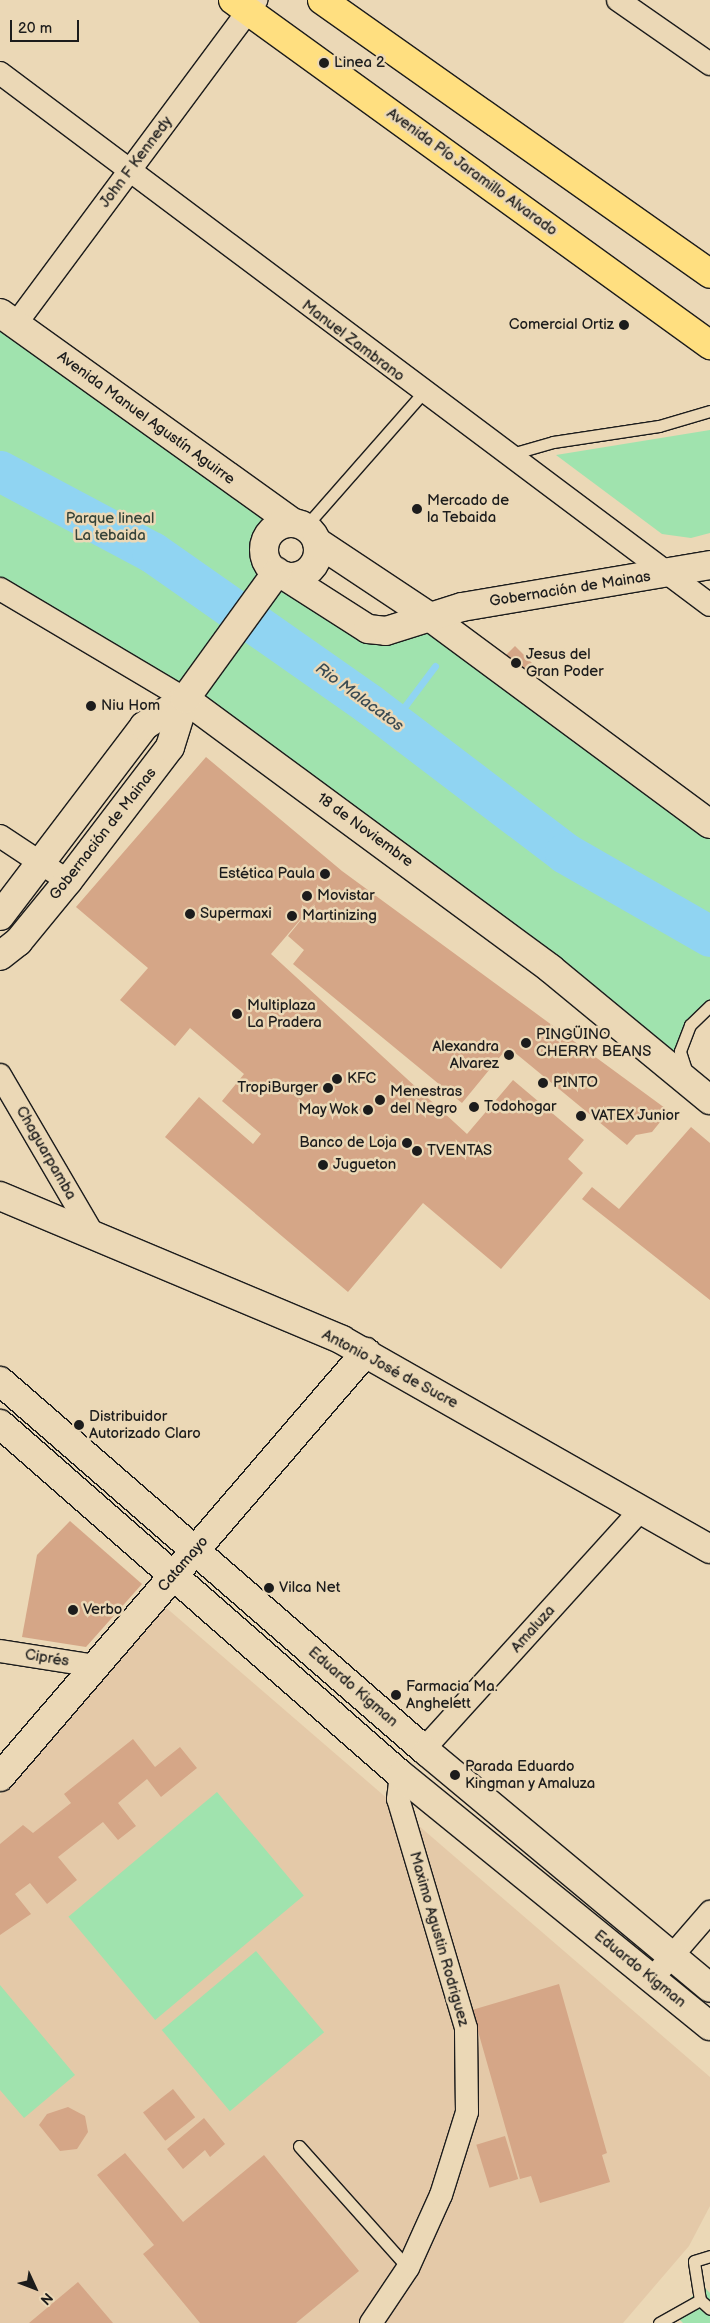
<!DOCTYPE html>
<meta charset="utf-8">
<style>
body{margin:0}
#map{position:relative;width:710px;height:2323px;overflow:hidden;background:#ebd8b6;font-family:"Balsamiq Sans",sans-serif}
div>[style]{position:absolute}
.built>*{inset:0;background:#e4c9a8}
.green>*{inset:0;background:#a0e3ae;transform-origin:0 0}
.stream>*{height:7px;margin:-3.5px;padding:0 3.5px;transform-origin:3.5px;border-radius:3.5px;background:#90d4f2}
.river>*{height:41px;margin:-20.5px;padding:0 20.5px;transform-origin:20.5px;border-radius:20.5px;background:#90d4f2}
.building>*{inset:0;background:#d5a687;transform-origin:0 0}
.roads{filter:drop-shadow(1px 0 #1c1c1c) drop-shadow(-1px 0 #1c1c1c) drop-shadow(0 1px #1c1c1c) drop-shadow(0 -1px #1c1c1c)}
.lane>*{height:11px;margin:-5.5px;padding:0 5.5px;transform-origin:5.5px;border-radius:5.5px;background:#ebd8b6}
.street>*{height:22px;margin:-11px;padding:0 11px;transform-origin:11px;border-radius:11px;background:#ebd8b6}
.secondary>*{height:28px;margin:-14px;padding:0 14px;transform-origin:14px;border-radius:14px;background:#ebd8b6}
.secondary>.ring{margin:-14px;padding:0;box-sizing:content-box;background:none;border:28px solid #ebd8b6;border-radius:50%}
.primary>*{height:28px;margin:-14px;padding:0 14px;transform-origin:14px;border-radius:14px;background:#ffdf80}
.dots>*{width:14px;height:14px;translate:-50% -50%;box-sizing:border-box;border:2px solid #ebd8b6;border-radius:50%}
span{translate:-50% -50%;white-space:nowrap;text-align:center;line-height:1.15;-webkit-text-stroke:5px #ebd8b6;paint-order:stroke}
.poi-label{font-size:15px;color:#1c1c1c}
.left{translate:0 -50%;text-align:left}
.right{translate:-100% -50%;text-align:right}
.street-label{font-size:15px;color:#1c1c1c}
.park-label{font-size:15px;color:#364439}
.water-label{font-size:16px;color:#394a52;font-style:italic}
.north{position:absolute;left:10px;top:2263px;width:50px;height:50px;-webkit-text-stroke:4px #ebd8b6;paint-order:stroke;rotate:133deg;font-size:14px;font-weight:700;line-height:20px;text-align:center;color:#1c1c1c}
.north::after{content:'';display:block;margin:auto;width:18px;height:22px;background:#1c1c1c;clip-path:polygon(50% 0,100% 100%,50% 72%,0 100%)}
.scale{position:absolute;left:10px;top:20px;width:69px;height:22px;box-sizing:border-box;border:2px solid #1c1c1c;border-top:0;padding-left:6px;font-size:15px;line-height:18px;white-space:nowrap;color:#1c1c1c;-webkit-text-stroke:4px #ebd8b6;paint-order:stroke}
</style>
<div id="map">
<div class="built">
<div style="clip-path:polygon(163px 1605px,710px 2077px,710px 2206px,689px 2246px,623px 2323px,0 2323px,0 1795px)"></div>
</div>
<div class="green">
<div style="clip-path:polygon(0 313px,279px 526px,265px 543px,268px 564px,368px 629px,419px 623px,710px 824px,710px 1006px,704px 1008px,680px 1051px,684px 1067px,391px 850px,0 589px)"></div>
<div style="clip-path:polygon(710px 430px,710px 533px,691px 538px,662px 534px,556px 455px)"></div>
<div style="left:217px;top:1792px;width:135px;height:194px;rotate:50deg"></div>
<div style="left:256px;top:1951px;width:106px;height:123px;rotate:50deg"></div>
<div style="clip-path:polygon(0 1985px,75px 2075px,24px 2118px,0 2090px)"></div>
<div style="clip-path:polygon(703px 2286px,710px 2293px,710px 2323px,683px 2323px,674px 2314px)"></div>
</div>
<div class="stream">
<div style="left:393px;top:722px;width:70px;rotate:-53.1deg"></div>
</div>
<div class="river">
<div style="left:0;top:471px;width:172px;rotate:28.1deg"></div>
<div style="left:152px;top:552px;width:265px;rotate:35deg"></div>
<div style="left:369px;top:704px;width:246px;rotate:37.2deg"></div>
<div style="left:565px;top:853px;width:167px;rotate:29.8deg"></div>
</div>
<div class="building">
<div style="left:515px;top:646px;width:25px;height:23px;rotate:45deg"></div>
<div style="clip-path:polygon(206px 757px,342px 871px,669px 1111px,652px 1132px,636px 1135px,627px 1145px,508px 1047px,462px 1103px,293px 964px,304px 950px,288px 936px,318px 899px,271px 954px,467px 1134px,513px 1080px,584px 1140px,568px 1159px,583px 1173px,501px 1269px,423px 1203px,348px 1292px,165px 1137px,199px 1097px,253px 1144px,261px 1134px,222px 1101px,244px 1074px,190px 1028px,175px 1046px,120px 1000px,148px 968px,76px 907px)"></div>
<div style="clip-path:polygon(691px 1127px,710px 1143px,710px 1300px,582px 1199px,592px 1187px,619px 1209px)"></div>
<div style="clip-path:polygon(70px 1521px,142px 1584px,86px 1647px,22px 1637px,37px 1555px)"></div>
<div style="clip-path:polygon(133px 1739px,155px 1767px,180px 1747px,197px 1768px,161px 1797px,147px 1779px,118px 1803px,136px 1826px,118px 1840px,103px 1822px,58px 1857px,77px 1880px,47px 1904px,30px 1883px,15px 1894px,31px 1914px,0 1935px,0 1844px,23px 1825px,33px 1833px,71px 1803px,64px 1794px)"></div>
<div style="clip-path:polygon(559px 1984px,607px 2153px,602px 2155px,610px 2182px,540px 2203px,531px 2176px,520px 2179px,472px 2010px)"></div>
<div style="left:173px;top:2089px;width:36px;height:38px;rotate:52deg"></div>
<div style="clip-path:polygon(68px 2107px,85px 2116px,88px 2132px,77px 2149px,60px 2151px,39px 2125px,47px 2114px)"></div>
<div style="clip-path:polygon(204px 2118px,225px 2144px,210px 2157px,205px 2150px,183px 2169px,167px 2149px)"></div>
<div style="left:505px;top:2136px;width:45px;height:30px;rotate:73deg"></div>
<div style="clip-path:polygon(125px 2153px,183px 2222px,264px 2155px,359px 2271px,296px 2323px,200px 2323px,143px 2254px,154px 2245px,97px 2175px)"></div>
<div style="clip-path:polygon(78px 2282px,113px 2323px,29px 2323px)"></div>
</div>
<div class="roads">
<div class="lane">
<div style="left:508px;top:455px;width:47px;rotate:-16.1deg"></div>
<div style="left:553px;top:442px;width:107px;rotate:-8.6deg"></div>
<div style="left:659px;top:426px;width:53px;rotate:-16.4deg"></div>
<div style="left:305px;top:527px;width:177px;rotate:-48.7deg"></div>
<div style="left:687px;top:1073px;width:23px;rotate:-108deg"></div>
<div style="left:680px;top:1051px;width:28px;rotate:-69deg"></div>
<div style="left:690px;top:1025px;width:28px;rotate:-44deg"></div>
<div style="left:299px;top:2146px;width:164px;rotate:48.2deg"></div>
<div style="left:700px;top:2300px;width:13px;rotate:42deg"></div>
<div style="left:659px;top:2323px;width:47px;rotate:-29.3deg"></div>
<div style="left:700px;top:2300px;width:39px;rotate:-99deg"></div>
<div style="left:694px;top:2261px;width:17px;rotate:-17deg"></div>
</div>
<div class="street">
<div style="left:618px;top:0;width:112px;rotate:34.8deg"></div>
<div style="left:0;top:73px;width:887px;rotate:36.84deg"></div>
<div style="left:15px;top:325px;width:405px;rotate:-53.4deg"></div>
<div style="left:0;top:589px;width:215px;rotate:30.7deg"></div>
<div style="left:0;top:836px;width:82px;rotate:33.5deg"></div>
<div style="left:0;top:1075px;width:181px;rotate:59.7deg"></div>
<div style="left:0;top:1651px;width:96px;rotate:9deg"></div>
<div style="left:424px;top:1749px;width:324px;rotate:-47.8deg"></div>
<div style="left:652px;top:1979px;width:89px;rotate:-49.1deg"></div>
<div style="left:371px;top:2323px;width:66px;rotate:-56.1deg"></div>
<div style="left:408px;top:2268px;width:80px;rotate:-65.7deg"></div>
<div style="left:441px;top:2195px;width:87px;rotate:-72.6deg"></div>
<div style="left:467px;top:2112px;width:84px;rotate:-90.7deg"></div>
<div style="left:466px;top:2028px;width:239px;rotate:-106.5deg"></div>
<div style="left:398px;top:1799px;width:24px;rotate:-83deg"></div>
</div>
<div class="secondary">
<div style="left:0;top:313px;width:360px;rotate:35.6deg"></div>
<div class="ring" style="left:264px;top:523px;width:26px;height:26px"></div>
<div style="left:317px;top:542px;width:136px;rotate:33.6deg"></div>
<div style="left:430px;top:617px;width:348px;rotate:36.5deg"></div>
<div style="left:285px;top:576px;width:98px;rotate:32.6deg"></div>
<div style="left:368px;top:629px;width:18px;rotate:6deg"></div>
<div style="left:386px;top:631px;width:80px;rotate:-17.5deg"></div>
<div style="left:462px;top:607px;width:252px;rotate:-9.6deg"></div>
<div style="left:185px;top:699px;width:455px;rotate:36.4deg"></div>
<div style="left:551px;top:969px;width:206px;rotate:39.5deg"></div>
<div style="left:0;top:916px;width:238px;rotate:-52.8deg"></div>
<div style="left:144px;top:726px;width:49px;rotate:-33.4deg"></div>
<div style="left:0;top:956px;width:23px;rotate:-38deg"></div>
<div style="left:18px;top:942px;width:79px;rotate:-50.7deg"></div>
<div style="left:68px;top:881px;width:168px;rotate:-52.7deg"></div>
<div style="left:170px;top:747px;width:50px;rotate:-72.6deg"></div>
<div style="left:185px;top:699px;width:157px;rotate:-54.1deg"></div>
<div style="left:0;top:1196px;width:371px;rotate:22.8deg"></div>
<div style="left:342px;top:1340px;width:423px;rotate:29.6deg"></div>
<div style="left:0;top:1381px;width:566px;rotate:40.99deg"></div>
<div style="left:427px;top:1752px;width:368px;rotate:39.8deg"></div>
<div style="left:0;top:1424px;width:533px;rotate:41.2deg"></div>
<div style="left:401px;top:1775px;width:398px;rotate:39.1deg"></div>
<div style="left:0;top:1777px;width:561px;rotate:-49.27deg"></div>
</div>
<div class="primary">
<div style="left:233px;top:0;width:589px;rotate:35.88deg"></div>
<div style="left:322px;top:0;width:475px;rotate:35.2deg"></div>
</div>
</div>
<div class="dots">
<div style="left:324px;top:63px;background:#1c1c1c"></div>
<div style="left:624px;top:325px;background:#1c1c1c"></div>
<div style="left:417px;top:509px;background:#1c1c1c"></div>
<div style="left:516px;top:663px;background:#1c1c1c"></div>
<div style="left:91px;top:706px;background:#1c1c1c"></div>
<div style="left:325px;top:874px;background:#1c1c1c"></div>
<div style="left:307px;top:896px;background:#1c1c1c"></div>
<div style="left:190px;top:914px;background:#1c1c1c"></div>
<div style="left:292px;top:916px;background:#1c1c1c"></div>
<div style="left:237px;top:1014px;background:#1c1c1c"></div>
<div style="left:526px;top:1043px;background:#1c1c1c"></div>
<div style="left:509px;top:1055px;background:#1c1c1c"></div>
<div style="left:337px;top:1079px;background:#1c1c1c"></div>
<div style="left:543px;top:1083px;background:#1c1c1c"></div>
<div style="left:328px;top:1088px;background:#1c1c1c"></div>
<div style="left:380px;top:1100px;background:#1c1c1c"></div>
<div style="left:474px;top:1107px;background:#1c1c1c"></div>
<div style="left:368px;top:1110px;background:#1c1c1c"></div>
<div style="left:581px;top:1116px;background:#1c1c1c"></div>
<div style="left:407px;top:1143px;background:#1c1c1c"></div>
<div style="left:417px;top:1151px;background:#1c1c1c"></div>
<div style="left:323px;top:1165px;background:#1c1c1c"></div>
<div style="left:79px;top:1425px;background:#1c1c1c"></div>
<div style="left:269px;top:1588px;background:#1c1c1c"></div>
<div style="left:73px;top:1610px;background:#1c1c1c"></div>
<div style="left:396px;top:1695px;background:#1c1c1c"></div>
<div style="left:455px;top:1775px;background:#1c1c1c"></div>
</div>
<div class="poi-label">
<span class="left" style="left:334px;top:63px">Linea 2</span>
<span class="right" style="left:614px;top:325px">Comercial Ortiz</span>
<span class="left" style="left:427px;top:509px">Mercado de<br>la Tebaida</span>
<span class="left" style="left:526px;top:663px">Jesus del<br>Gran Poder</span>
<span class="left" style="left:101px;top:706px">Niu Hom</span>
<span class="right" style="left:315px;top:874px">Estética Paula</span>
<span class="left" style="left:317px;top:896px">Movistar</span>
<span class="left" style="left:200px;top:914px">Supermaxi</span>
<span class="left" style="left:302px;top:916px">Martinizing</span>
<span class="left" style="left:247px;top:1014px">Multiplaza<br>La Pradera</span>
<span class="left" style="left:536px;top:1043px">PINGÜINO<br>CHERRY BEANS</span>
<span class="right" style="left:499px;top:1055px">Alexandra<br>Alvarez</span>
<span class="left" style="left:347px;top:1079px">KFC</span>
<span class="left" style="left:553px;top:1083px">PINTO</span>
<span class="right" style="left:318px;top:1088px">TropiBurger</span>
<span class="left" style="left:390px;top:1100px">Menestras<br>del Negro</span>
<span class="left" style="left:484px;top:1107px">Todohogar</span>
<span class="right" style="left:358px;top:1110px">May Wok</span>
<span class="left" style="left:591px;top:1116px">VATEX Junior</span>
<span class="right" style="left:397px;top:1143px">Banco de Loja</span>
<span class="left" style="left:427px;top:1151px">TVENTAS</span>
<span class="left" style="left:333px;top:1165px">Jugueton</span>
<span class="left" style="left:89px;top:1425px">Distribuidor<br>Autorizado Claro</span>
<span class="left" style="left:279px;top:1588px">Vilca Net</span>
<span class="left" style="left:83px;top:1610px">Verbo</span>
<span class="left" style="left:406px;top:1695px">Farmacia Ma.<br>Anghelett</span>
<span class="left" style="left:465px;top:1775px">Parada Eduardo<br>Kingman y Amaluza</span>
</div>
<div class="street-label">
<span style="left:136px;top:162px;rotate:-53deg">John F Kennedy</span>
<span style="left:472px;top:172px;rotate:36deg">Avenida Pío Jaramillo Alvarado</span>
<span style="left:353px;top:341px;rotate:37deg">Manuel Zambrano</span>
<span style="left:146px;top:418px;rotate:36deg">Avenida Manuel Agustín Aguirre</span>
<span style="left:570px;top:589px;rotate:-9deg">Gobernación de Mainas</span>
<span style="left:365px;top:830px;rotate:36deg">18 de Noviembre</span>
<span style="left:103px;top:834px;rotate:-52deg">Gobernación de Mainas</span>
<span style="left:46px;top:1153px;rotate:60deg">Chaguarpamba</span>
<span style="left:390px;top:1369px;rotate:28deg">Antonio José de Sucre</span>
<span style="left:183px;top:1564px;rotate:-49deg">Catamayo</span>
<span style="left:533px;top:1629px;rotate:-48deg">Amaluza</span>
<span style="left:47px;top:1658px;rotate:9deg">Ciprés</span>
<span style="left:353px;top:1687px;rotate:41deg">Eduardo Kigman</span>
<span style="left:439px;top:1939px;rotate:74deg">Maximo Agustin Rodriguez</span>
<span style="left:640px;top:1969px;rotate:39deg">Eduardo Kigman</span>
</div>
<div class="park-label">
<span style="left:110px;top:527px">Parque lineal<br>La tebaida</span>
</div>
<div class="water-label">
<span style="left:359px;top:698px;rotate:36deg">Rio Malacatos</span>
</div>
<div class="north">N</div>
<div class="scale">20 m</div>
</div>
